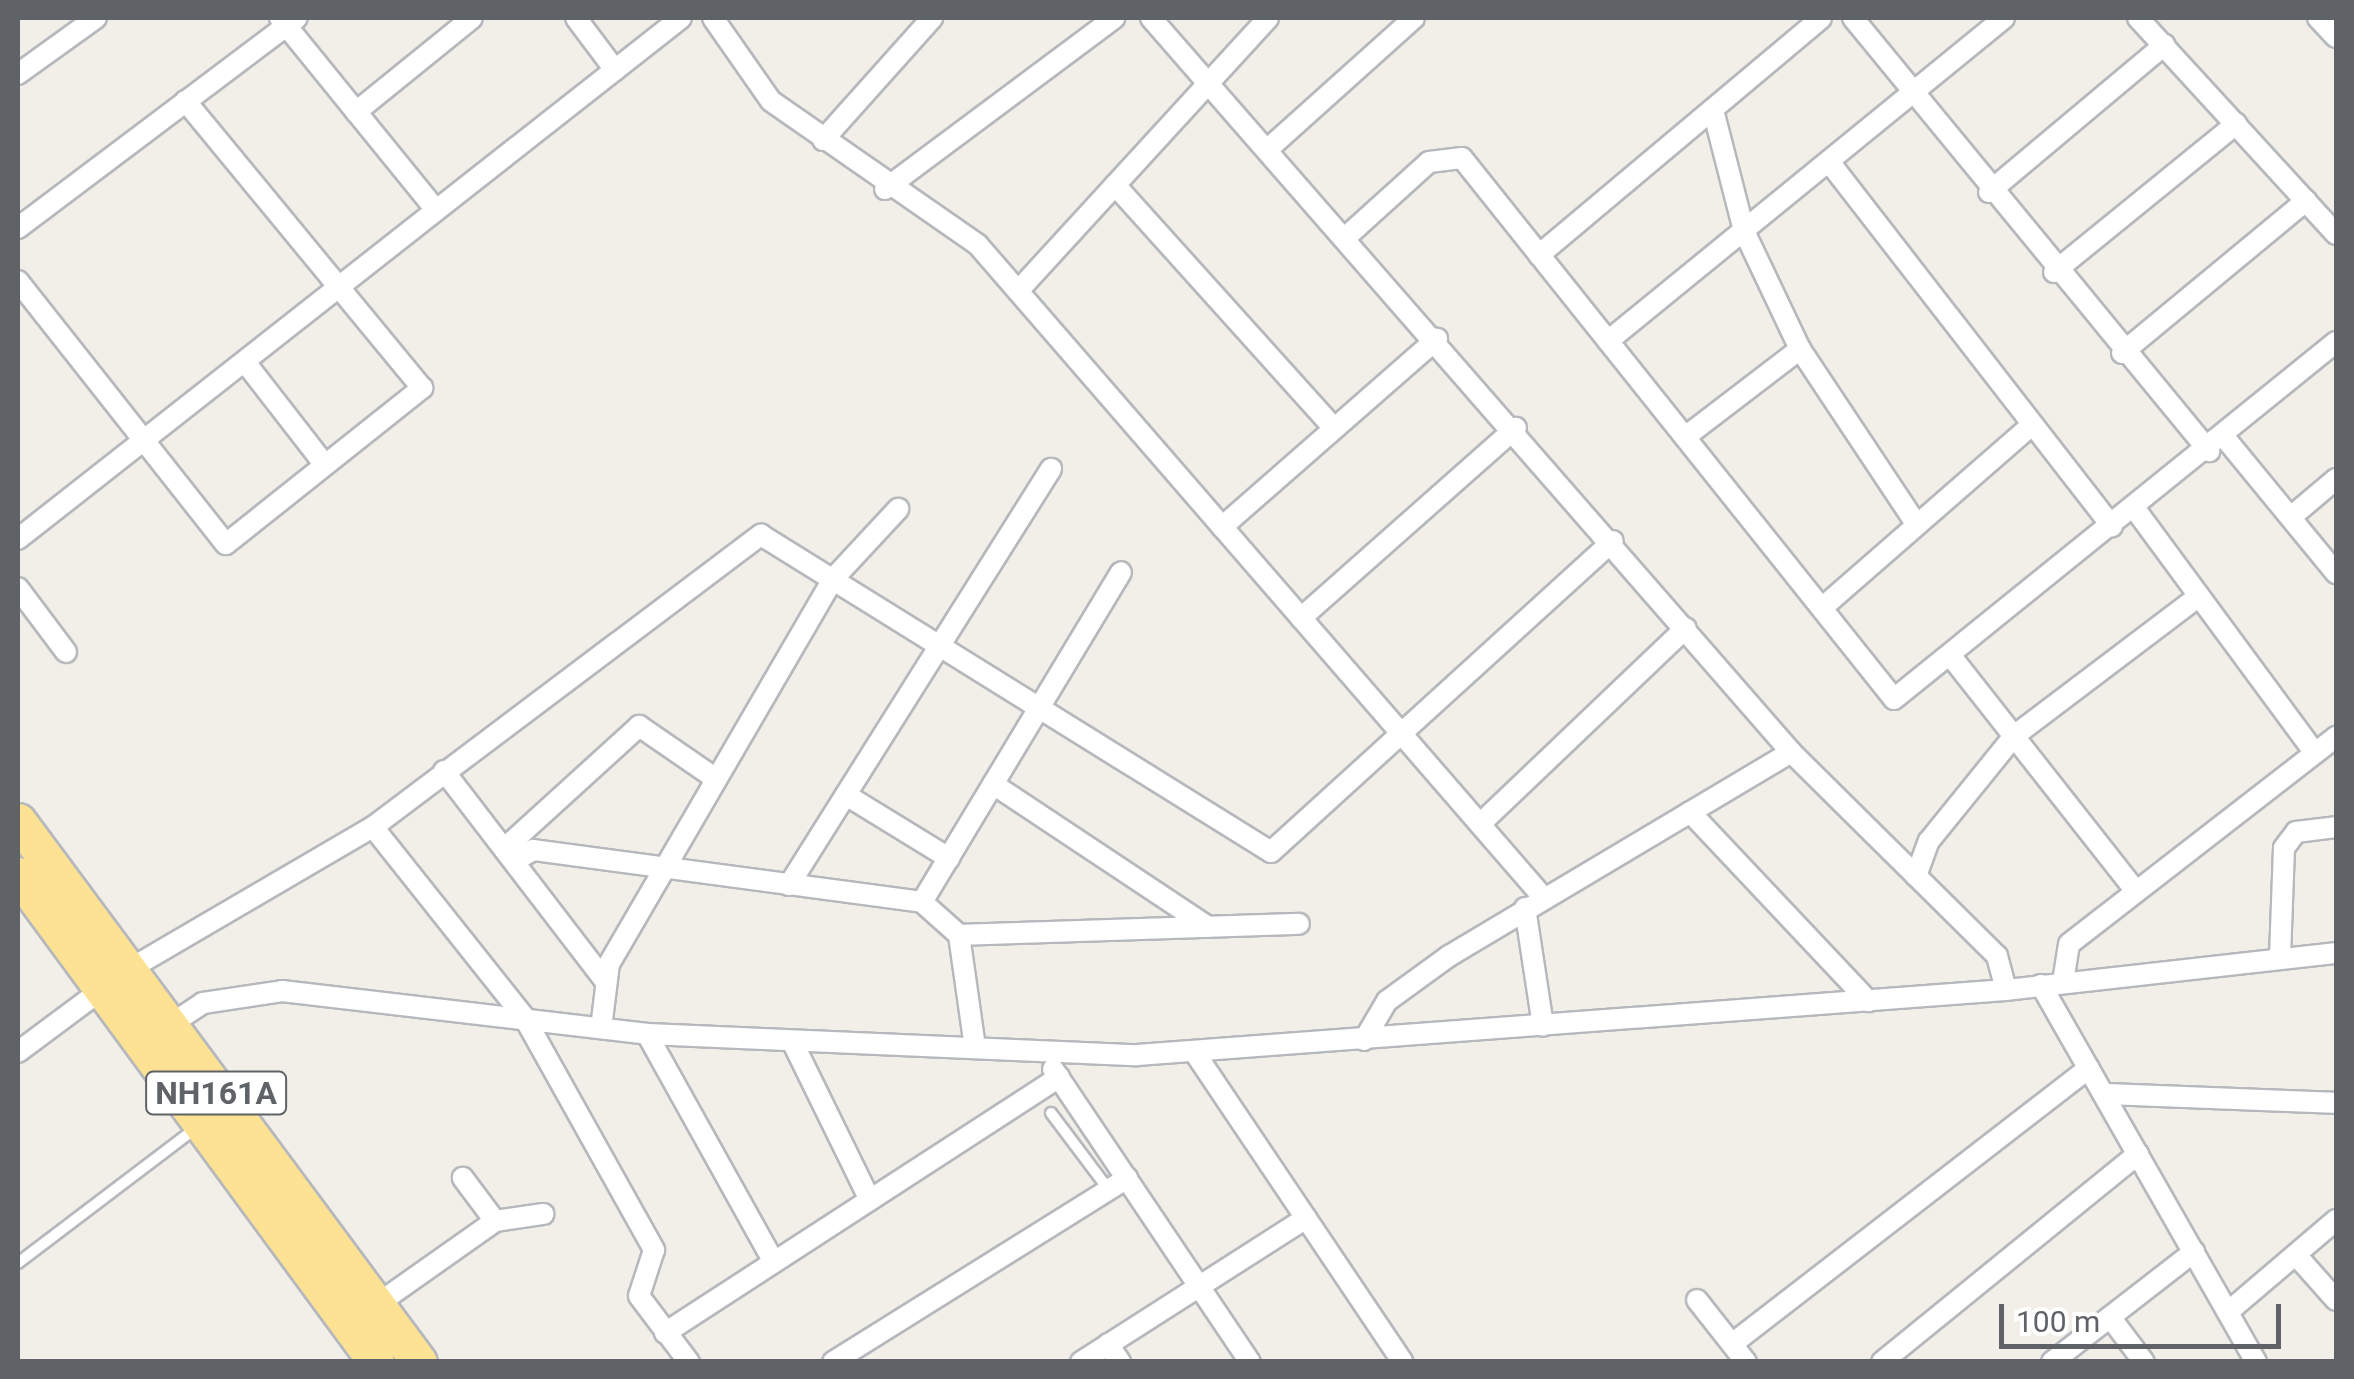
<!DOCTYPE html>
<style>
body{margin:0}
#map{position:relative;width:2354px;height:1379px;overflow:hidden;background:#f1efe8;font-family:Roboto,sans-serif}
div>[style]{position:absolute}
.roads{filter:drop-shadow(2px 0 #b5b8bc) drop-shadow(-2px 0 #b5b8bc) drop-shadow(0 2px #b5b8bc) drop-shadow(0 -2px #b5b8bc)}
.lane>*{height:10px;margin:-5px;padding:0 5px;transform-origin:5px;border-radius:5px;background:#fff}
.street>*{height:20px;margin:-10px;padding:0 10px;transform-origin:10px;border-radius:10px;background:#fff}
.highway>*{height:35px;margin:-17.5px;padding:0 17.5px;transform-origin:17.5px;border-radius:17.5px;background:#fde293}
span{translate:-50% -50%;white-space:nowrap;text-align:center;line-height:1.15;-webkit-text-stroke:9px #fff;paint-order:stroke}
.shield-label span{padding:2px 8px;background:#fff;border:2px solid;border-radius:8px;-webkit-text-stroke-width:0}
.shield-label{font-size:32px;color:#5f6368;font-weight:700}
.frame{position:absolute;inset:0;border:20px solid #5f6368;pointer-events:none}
.scale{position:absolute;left:1999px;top:1304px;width:282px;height:45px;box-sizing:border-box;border:5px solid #5f6368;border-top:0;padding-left:12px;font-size:30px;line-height:35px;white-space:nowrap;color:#5f6368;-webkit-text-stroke:8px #fff;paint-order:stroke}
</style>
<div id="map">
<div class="roads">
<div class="lane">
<div style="left:1051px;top:1113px;width:96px;rotate:53deg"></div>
<div style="left:18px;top:1263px;width:223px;rotate:-37.2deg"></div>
</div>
<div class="street">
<div style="left:280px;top:18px;width:247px;rotate:50.9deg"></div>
<div style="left:576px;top:18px;width:65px;rotate:53.1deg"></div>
<div style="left:713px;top:18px;width:101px;rotate:55.1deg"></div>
<div style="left:771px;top:101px;width:252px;rotate:34.8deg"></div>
<div style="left:978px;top:245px;width:863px;rotate:49.09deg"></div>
<div style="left:1151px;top:18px;width:974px;rotate:48.91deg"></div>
<div style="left:1791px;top:752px;width:290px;rotate:44.7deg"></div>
<div style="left:1997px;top:956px;width:35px;rotate:75deg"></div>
<div style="left:1853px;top:18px;width:561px;rotate:50.57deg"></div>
<div style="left:2138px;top:18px;width:293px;rotate:47.5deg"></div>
<div style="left:2318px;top:18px;width:26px;rotate:47deg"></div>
<div style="left:18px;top:74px;width:96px;rotate:-35.7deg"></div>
<div style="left:1713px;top:110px;width:125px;rotate:75.6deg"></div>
<div style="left:1744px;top:231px;width:131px;rotate:64.6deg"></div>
<div style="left:1800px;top:349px;width:211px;rotate:56.4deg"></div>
<div style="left:356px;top:112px;width:149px;rotate:-39deg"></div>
<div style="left:823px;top:140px;width:164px;rotate:-48.2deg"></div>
<div style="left:1268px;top:149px;width:196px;rotate:-41.9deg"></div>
<div style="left:1830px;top:163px;width:460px;rotate:52.2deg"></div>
<div style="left:1115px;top:185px;width:327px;rotate:48deg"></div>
<div style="left:885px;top:189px;width:286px;rotate:-36.7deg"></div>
<div style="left:1989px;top:192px;width:229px;rotate:-40deg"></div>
<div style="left:18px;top:228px;width:349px;rotate:-37deg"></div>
<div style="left:1346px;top:237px;width:112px;rotate:-42.1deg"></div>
<div style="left:1429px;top:162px;width:33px;rotate:-7deg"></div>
<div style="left:1462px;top:158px;width:692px;rotate:51.39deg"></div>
<div style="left:1894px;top:699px;width:568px;rotate:-38.93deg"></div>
<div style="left:1539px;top:255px;width:368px;rotate:-40deg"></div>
<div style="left:2054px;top:272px;width:235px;rotate:-39.1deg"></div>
<div style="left:18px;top:281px;width:335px;rotate:51.7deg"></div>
<div style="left:226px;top:544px;width:251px;rotate:-38.5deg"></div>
<div style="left:422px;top:388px;width:372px;rotate:-129.5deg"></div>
<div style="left:1018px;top:291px;width:370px;rotate:-47.5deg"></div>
<div style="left:1608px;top:341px;width:511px;rotate:-39.2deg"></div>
<div style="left:2122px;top:353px;width:239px;rotate:-39.6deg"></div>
<div style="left:245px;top:362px;width:130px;rotate:52.2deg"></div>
<div style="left:1685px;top:437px;width:145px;rotate:-37.4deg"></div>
<div style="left:2225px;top:438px;width:175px;rotate:50.6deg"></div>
<div style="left:2135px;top:509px;width:303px;rotate:53.6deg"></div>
<div style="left:2291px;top:517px;width:59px;rotate:-40.2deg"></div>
<div style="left:1222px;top:527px;width:286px;rotate:-41.2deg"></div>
<div style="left:18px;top:539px;width:843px;rotate:-38.16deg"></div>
<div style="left:18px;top:588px;width:80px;rotate:53.1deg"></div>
<div style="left:1822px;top:608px;width:279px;rotate:-41.1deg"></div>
<div style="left:1301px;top:618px;width:287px;rotate:-41.5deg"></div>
<div style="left:1950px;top:655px;width:298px;rotate:51.8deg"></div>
<div style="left:444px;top:771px;width:265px;rotate:52.5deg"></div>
<div style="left:993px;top:784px;width:258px;rotate:33.6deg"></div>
<div style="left:846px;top:795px;width:121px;rotate:31.5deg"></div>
<div style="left:1690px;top:812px;width:260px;rotate:46.7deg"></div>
<div style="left:1480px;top:824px;width:284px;rotate:-43.6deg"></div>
<div style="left:373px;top:827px;width:243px;rotate:51.5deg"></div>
<div style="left:524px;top:1017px;width:267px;rotate:60.8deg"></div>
<div style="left:654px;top:1250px;width:48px;rotate:108.1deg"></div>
<div style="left:639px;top:1296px;width:83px;rotate:52.9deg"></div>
<div style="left:504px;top:849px;width:183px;rotate:-42.3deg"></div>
<div style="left:639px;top:726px;width:93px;rotate:34.5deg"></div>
<div style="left:514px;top:861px;width:22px;rotate:-30deg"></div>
<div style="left:533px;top:850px;width:392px;rotate:7.6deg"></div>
<div style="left:922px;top:902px;width:50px;rotate:41.7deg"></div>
<div style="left:959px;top:935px;width:114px;rotate:81.9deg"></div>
<div style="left:1916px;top:876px;width:37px;rotate:-70deg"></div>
<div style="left:1929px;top:841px;width:135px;rotate:-51deg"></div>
<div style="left:2014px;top:736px;width:232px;rotate:-37.1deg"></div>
<div style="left:789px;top:885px;width:492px;rotate:-57.8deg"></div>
<div style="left:922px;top:902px;width:385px;rotate:-58.9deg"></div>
<div style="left:1525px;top:908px;width:119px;rotate:81.3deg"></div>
<div style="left:959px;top:935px;width:340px;rotate:-1.9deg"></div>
<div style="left:2280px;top:957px;width:109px;rotate:-87.9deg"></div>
<div style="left:2284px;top:848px;width:20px;rotate:-53deg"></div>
<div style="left:2296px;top:832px;width:40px;rotate:-7.1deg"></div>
<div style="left:2063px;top:982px;width:38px;rotate:-81deg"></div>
<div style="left:2069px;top:944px;width:338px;rotate:-37.8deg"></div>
<div style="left:2041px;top:985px;width:434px;rotate:60.3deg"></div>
<div style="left:167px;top:1027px;width:43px;rotate:-33.7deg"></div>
<div style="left:203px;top:1003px;width:80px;rotate:-8.6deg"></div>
<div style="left:282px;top:991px;width:368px;rotate:6.7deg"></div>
<div style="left:647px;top:1034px;width:490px;rotate:2.5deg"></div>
<div style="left:1137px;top:1055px;width:871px;rotate:-4.28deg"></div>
<div style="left:2006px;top:990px;width:332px;rotate:-6.4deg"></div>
<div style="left:601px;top:1028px;width:64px;rotate:-82.9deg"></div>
<div style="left:609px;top:964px;width:445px;rotate:-59.8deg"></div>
<div style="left:833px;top:579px;width:96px;rotate:-47.1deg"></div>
<div style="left:647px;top:1034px;width:261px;rotate:60.9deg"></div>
<div style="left:1364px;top:1040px;width:45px;rotate:-59.5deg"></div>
<div style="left:1387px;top:1001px;width:77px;rotate:-36deg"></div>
<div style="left:1449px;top:956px;width:398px;rotate:-30.8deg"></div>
<div style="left:792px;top:1041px;width:177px;rotate:63.9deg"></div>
<div style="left:18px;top:1052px;width:137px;rotate:-36.7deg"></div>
<div style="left:128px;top:970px;width:284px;rotate:-30.3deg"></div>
<div style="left:373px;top:827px;width:486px;rotate:-37deg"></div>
<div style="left:761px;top:535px;width:600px;rotate:31.86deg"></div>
<div style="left:1271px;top:852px;width:462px;rotate:-42.3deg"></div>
<div style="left:1195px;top:1053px;width:372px;rotate:56.1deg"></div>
<div style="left:1053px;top:1069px;width:353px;rotate:56.1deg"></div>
<div style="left:2104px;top:1094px;width:232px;rotate:2.2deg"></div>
<div style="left:495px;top:1221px;width:49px;rotate:-8.3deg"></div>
<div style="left:2296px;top:1255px;width:60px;rotate:48.4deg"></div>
<div style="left:1697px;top:1300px;width:79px;rotate:51.7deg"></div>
<div style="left:369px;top:1310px;width:154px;rotate:-35.2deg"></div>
<div style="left:495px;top:1221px;width:54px;rotate:-126.7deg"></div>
<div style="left:2228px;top:1312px;width:142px;rotate:-40.4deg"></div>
<div style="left:2110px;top:1317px;width:56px;rotate:52.9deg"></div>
<div style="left:665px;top:1333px;width:470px;rotate:-33deg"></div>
<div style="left:1108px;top:1344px;width:22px;rotate:56deg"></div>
<div style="left:1732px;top:1344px;width:451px;rotate:-37.7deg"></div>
<div style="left:833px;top:1362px;width:347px;rotate:-32deg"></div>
<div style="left:1081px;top:1362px;width:267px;rotate:-32.6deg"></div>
<div style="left:1882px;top:1362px;width:330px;rotate:-39.1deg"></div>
<div style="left:2052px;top:1362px;width:180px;rotate:-37.8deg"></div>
</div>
<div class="highway">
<div style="left:18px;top:821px;width:673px;rotate:53.45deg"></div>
<div style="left:18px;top:875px;width:604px;rotate:53.68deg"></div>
</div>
</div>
<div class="shield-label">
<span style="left:216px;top:1093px">NH161A</span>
</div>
<div class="frame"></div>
<div class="scale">100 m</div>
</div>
